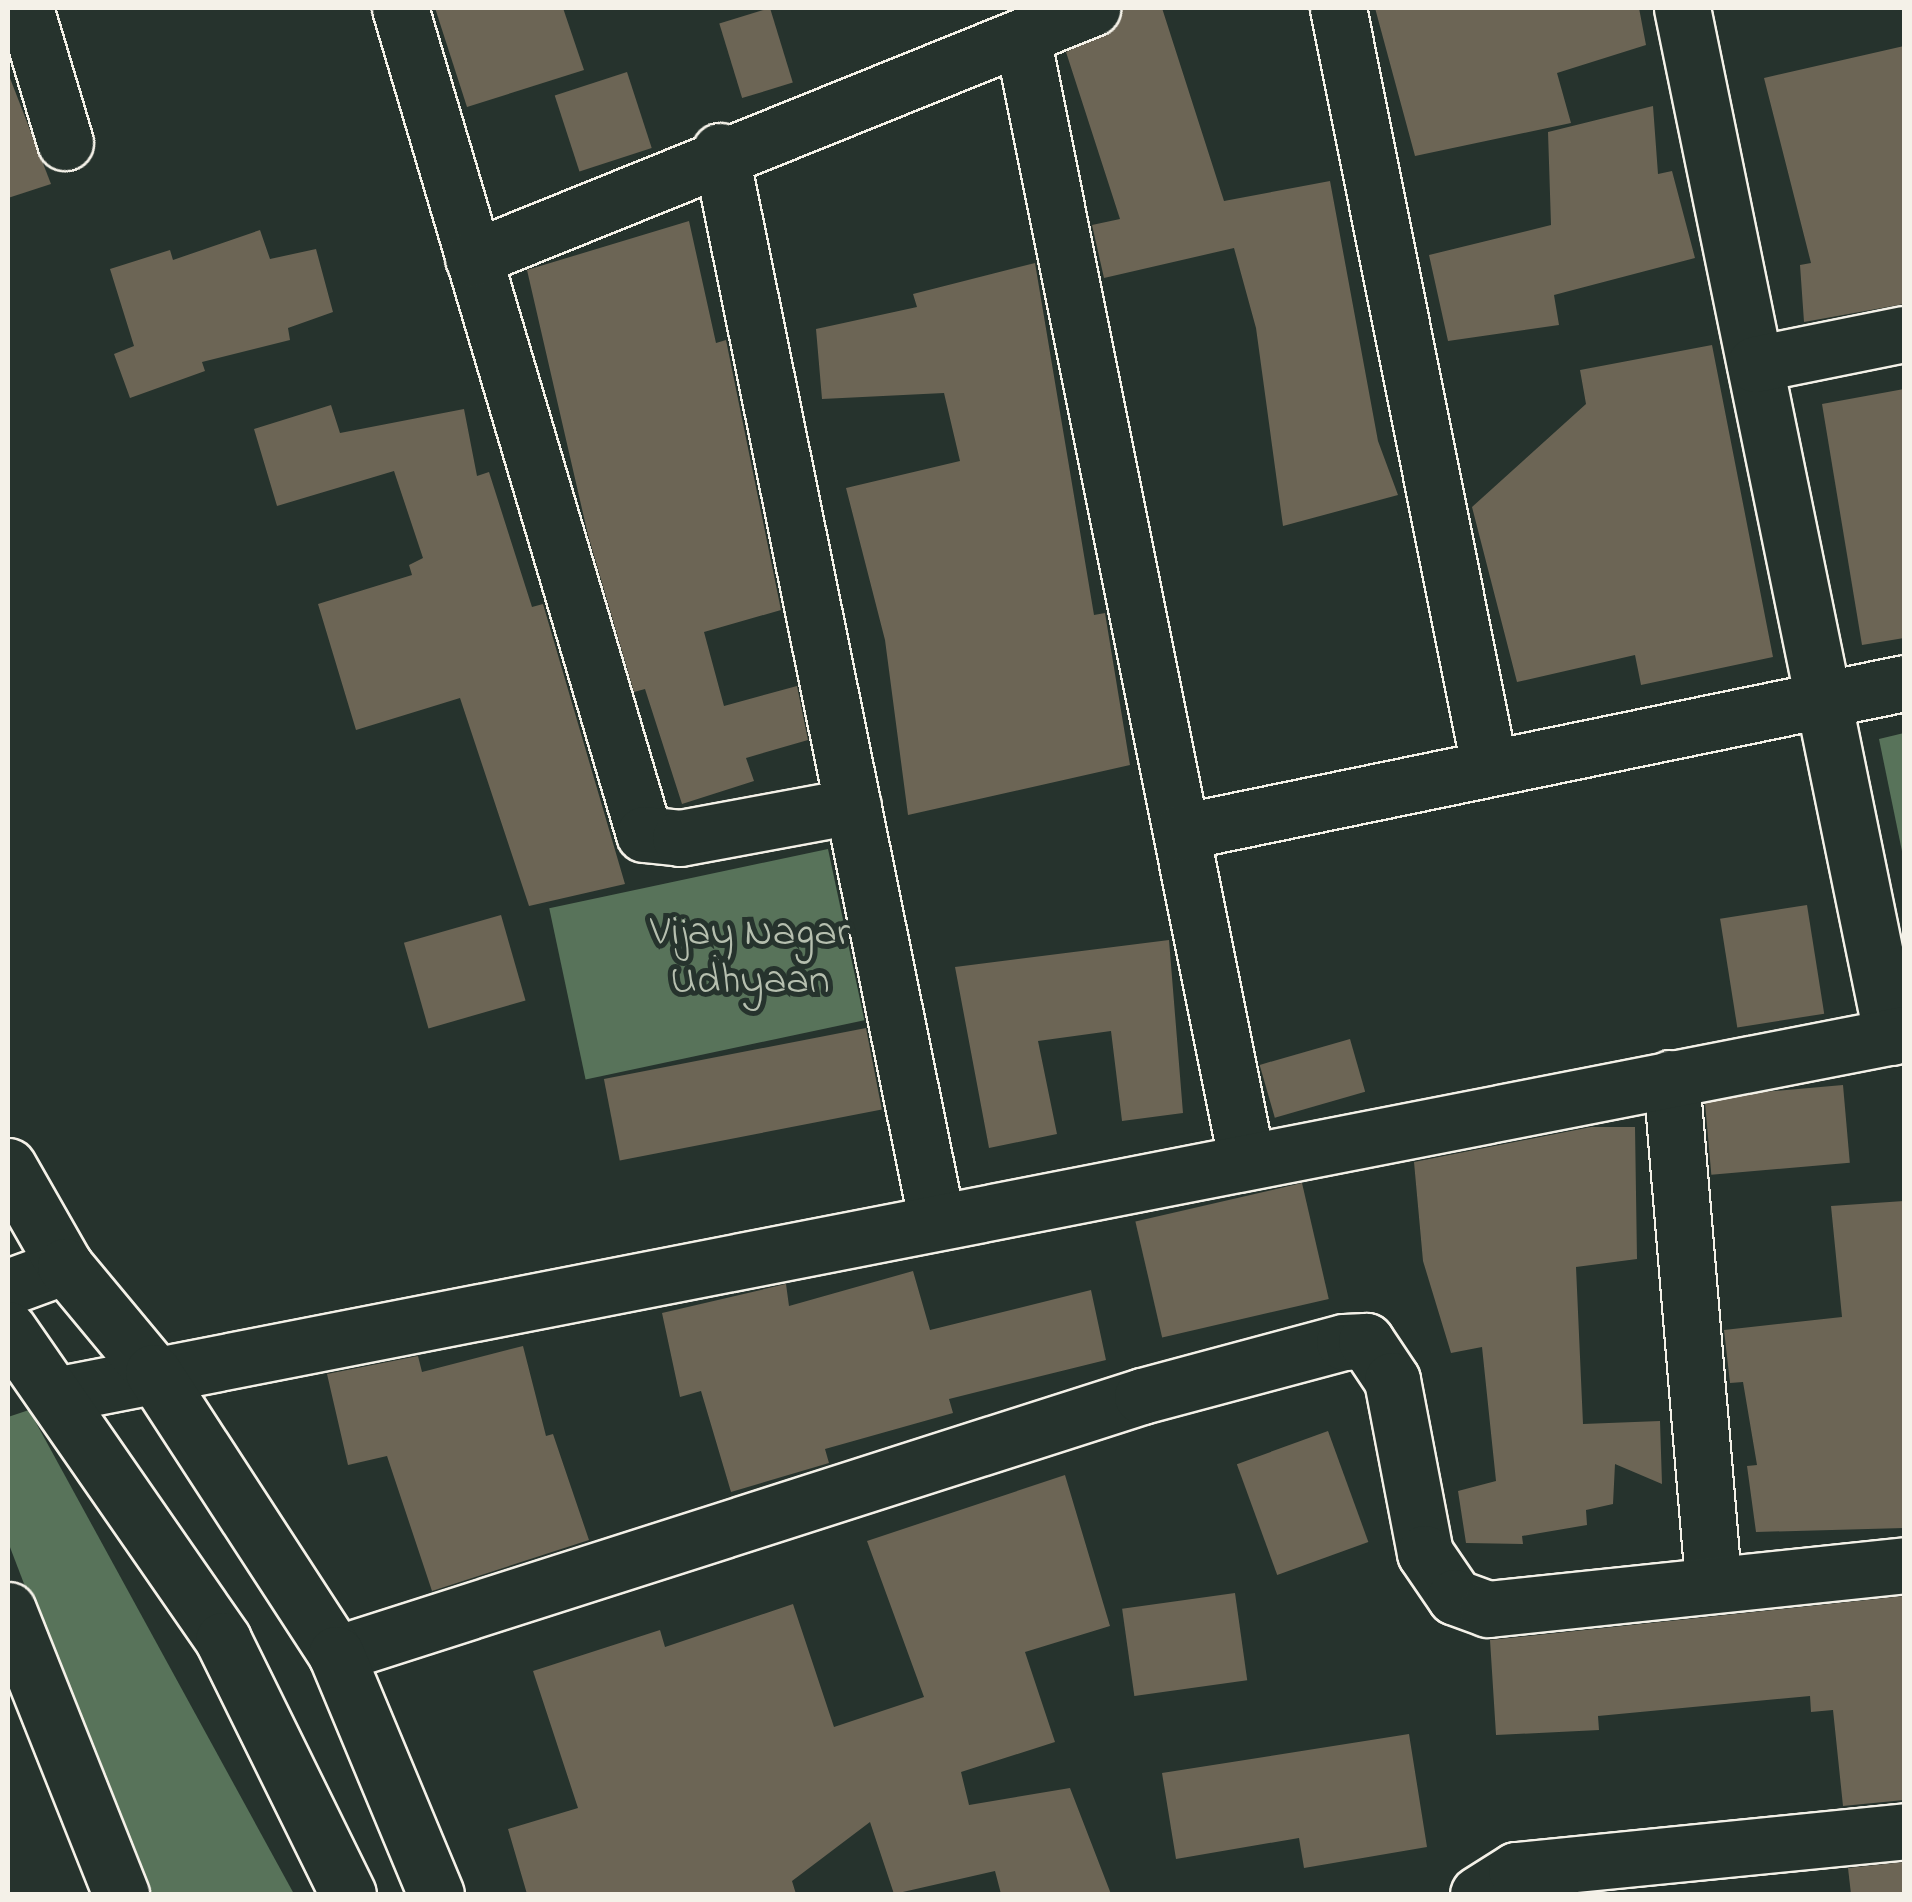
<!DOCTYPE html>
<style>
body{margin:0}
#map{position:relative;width:1912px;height:1902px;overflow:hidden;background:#26332d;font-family:"Indie Flower",sans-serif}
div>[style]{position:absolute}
.green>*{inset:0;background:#58735a;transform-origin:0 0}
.building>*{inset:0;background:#6c6555;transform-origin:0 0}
.roads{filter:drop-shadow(2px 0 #f4f1e8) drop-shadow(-2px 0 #f4f1e8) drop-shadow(0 2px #f4f1e8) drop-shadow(0 -2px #f4f1e8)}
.minor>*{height:55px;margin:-27.5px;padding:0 27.5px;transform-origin:27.5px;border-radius:27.5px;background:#26332d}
.major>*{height:55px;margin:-27.5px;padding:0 27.5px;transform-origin:27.5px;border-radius:27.5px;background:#26332d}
span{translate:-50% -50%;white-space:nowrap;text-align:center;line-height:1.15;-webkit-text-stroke:10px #26332d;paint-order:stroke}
.park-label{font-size:42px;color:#b6bfaf}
.frame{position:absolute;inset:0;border:10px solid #f4f1e8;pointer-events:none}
</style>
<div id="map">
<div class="green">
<div style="clip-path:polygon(1904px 733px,1904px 861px,1879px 739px)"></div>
<div style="left:828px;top:849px;width:175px;height:285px;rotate:78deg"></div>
<div style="clip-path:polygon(29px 1410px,294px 1894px,143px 1894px,8px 1542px,8px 1417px)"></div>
</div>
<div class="building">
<div style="clip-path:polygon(435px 8px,563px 8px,584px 70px,467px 107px)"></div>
<div style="left:770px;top:8px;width:78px;height:53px;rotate:73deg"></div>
<div style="clip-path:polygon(1122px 8px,1162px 8px,1224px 201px,1330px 181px,1378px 441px,1398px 495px,1283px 526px,1256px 328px,1234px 248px,1104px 278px,1092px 225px,1120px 219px,1066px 52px,1116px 28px)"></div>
<div style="clip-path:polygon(1375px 8px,1639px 8px,1646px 45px,1557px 73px,1571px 123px,1415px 156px)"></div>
<div style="clip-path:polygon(1904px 46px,1904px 304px,1804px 322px,1800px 265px,1811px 263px,1764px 78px)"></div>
<div style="left:627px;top:72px;width:80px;height:76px;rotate:72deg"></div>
<div style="clip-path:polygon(8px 73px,51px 184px,8px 198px)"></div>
<div style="clip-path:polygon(1653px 106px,1658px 174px,1672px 171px,1695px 258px,1554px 295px,1559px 325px,1448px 341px,1429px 255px,1551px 225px,1548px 132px)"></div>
<div style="clip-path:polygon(689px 221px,716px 343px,726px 340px,781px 610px,704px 632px,724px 706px,797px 686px,808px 740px,746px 758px,754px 781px,682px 804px,645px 689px,634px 692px,588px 535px,527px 270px)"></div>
<div style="clip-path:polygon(260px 230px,270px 259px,316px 249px,333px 312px,288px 328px,290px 340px,202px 362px,205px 371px,130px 398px,114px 354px,134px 346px,110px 269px,170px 250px,173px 260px)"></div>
<div style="clip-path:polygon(1035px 263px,1094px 615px,1105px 613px,1130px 765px,908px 815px,885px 640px,846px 488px,960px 461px,944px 393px,822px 399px,816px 329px,917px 307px,913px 294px)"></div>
<div style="clip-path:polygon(1712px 345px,1773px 657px,1641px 685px,1635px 655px,1517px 682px,1472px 507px,1586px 404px,1580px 370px)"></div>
<div style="clip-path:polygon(1904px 389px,1904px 638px,1862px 645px,1822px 404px)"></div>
<div style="clip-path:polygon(331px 405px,340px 433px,464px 409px,477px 476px,489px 472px,532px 607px,543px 604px,625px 884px,529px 906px,460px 698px,356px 730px,318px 604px,412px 575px,409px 565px,423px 558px,394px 471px,277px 506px,254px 429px)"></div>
<div style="left:1807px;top:905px;width:110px;height:88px;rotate:81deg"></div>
<div style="left:501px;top:915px;width:89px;height:101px;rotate:74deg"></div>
<div style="clip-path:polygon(1169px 940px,1183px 1113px,1122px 1121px,1111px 1031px,1038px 1041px,1057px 1134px,989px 1148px,955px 967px)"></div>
<div style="left:866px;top:1028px;width:83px;height:267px;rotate:79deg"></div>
<div style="left:1350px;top:1039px;width:55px;height:94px;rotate:74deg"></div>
<div style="left:1843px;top:1085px;width:78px;height:139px;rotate:85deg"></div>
<div style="clip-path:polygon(1591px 1127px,1635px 1127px,1637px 1259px,1576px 1267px,1583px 1424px,1660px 1421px,1662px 1484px,1615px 1464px,1613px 1504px,1586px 1510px,1587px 1525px,1522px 1536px,1523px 1544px,1466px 1543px,1458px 1491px,1496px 1481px,1482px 1347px,1451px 1353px,1423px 1261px,1414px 1162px)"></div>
<div style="left:1302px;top:1183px;width:119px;height:171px;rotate:77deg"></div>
<div style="clip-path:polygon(1904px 1201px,1904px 1528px,1756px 1532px,1747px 1466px,1757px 1465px,1743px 1382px,1730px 1383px,1724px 1330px,1842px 1317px,1831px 1206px)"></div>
<div style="clip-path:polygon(913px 1271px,930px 1330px,1091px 1290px,1106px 1360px,949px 1399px,953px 1413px,825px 1449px,829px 1463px,731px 1492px,701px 1391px,680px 1397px,662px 1313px,786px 1284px,789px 1306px)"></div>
<div style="clip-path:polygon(523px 1346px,546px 1436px,553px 1434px,589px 1540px,432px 1591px,387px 1456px,348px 1465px,327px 1374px,418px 1356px,422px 1372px)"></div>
<div style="left:1328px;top:1431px;width:118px;height:97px;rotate:70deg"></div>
<div style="clip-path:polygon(1065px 1475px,1110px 1626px,1025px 1652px,1055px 1742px,961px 1772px,969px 1805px,1070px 1788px,1111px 1894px,1001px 1894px,995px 1871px,894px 1894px,870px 1822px,792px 1881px,796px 1894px,527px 1894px,508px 1829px,578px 1808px,533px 1671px,660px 1630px,665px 1647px,793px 1604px,834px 1727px,924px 1697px,867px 1541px)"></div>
<div style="left:1235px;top:1593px;width:88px;height:114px;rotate:82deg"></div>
<div style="clip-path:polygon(1904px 1596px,1904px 1800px,1843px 1806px,1833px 1710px,1811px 1712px,1810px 1696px,1598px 1716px,1599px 1730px,1496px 1735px,1490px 1640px)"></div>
<div style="clip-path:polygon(1409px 1734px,1427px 1847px,1304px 1868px,1299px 1838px,1176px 1859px,1162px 1773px)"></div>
<div style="clip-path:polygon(1904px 1862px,1904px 1894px,1851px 1894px,1848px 1868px)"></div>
</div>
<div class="roads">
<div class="minor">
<div style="left:25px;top:8px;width:140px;rotate:73.4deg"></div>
<div style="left:400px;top:8px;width:861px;rotate:73.54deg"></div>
<div style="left:644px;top:834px;width:36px;rotate:6deg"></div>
<div style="left:680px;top:838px;width:176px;rotate:-10.5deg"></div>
<div style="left:1338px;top:8px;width:773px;rotate:78.73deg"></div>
<div style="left:1682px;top:8px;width:1050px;rotate:78.47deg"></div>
<div style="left:1022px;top:37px;width:1143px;rotate:78.7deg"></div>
<div style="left:720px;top:151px;width:1088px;rotate:78.55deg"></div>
<div style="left:473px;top:258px;width:668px;rotate:-21.99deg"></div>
<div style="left:1755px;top:364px;width:152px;rotate:-11.4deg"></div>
<div style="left:1181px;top:832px;width:738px;rotate:-11.64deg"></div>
<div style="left:1671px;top:1078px;width:504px;rotate:85.22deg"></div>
<div style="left:8px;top:1287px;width:61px;rotate:-20.2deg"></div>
<div style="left:55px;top:1395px;width:1884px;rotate:-11.05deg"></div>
<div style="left:8px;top:1610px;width:306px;rotate:68.3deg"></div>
<div style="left:336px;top:1654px;width:846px;rotate:-17.75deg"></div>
<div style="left:1142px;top:1396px;width:209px;rotate:-15deg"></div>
<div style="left:1344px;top:1342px;width:22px;rotate:-3deg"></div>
<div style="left:1366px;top:1341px;width:47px;rotate:56.3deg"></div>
<div style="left:1392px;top:1380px;width:176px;rotate:79.2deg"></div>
<div style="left:1425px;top:1553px;width:53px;rotate:55.7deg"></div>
<div style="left:1455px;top:1597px;width:35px;rotate:20deg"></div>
<div style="left:1488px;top:1609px;width:418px;rotate:-6deg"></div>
<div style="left:1478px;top:1894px;width:45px;rotate:-32.3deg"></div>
<div style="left:1516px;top:1870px;width:390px;rotate:-5.7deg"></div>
</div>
<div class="major">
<div style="left:8px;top:1166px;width:115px;rotate:60.3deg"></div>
<div style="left:65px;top:1266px;width:138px;rotate:50.3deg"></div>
<div style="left:153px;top:1372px;width:336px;rotate:57deg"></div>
<div style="left:336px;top:1654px;width:260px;rotate:67.4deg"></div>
<div style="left:8px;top:1329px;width:378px;rotate:55.3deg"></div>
<div style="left:223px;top:1640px;width:283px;rotate:63.8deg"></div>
</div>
</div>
<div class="park-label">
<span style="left:750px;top:958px">Vijay Nagar<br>Udhyaan</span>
</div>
<div class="frame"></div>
</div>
